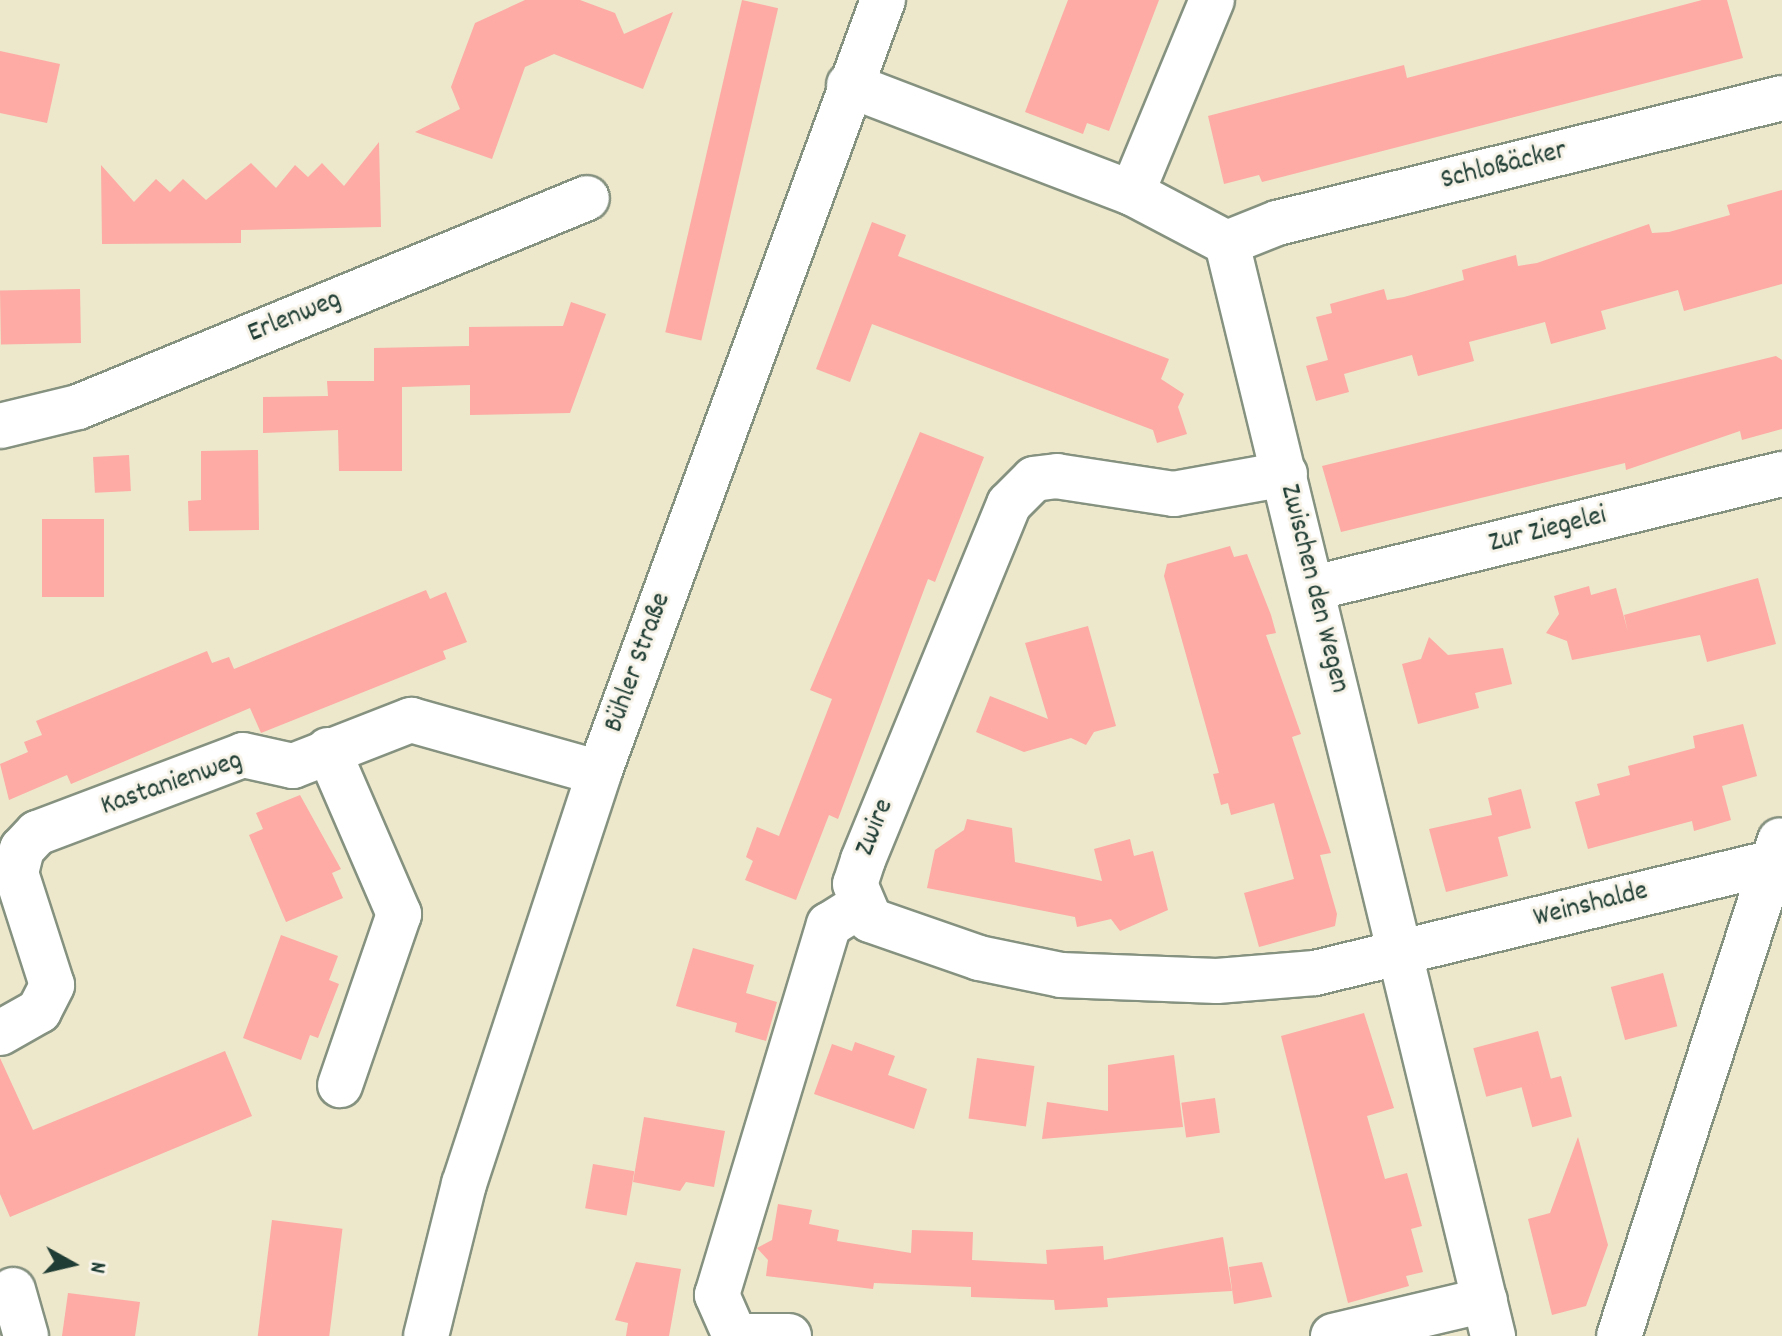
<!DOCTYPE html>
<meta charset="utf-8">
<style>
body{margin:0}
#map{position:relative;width:1782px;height:1336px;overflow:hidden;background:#ede7cb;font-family:Dekko,sans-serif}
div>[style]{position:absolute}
.building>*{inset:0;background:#fdaba4;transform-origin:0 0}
.roads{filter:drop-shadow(2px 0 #869280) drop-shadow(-2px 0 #869280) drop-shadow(0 2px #869280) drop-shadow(0 -2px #869280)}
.minor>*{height:44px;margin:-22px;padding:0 22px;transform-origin:22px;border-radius:22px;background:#fff}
span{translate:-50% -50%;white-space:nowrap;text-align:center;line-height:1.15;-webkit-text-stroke:6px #f7f3e8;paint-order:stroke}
.street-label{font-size:28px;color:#1f3d34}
.north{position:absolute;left:32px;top:1224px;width:80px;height:80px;-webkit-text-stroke:6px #f7f3e8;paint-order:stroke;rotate:98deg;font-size:22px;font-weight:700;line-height:32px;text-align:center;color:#1f3d34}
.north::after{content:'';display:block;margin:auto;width:28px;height:36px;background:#1f3d34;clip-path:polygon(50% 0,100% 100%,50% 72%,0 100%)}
</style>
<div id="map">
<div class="building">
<div style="clip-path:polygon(525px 0,580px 0,615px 13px,624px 34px,673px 12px,643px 89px,554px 54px,525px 67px,492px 159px,415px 132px,460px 109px,451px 87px,475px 23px)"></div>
<div style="left:742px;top:0;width:37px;height:341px;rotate:13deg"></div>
<div style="clip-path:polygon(1068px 0,1159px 0,1109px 131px,1087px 123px,1083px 134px,1025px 112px)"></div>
<div style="clip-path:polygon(1702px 0,1727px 0,1743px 58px,1262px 182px,1259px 175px,1224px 184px,1208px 116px,1404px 65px,1407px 78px)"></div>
<div style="clip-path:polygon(0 51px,60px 64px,47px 123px,0 113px)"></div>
<div style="clip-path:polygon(379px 142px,381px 227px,241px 230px,241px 243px,102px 244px,101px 165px,134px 202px,156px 179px,170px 192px,183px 179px,206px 200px,251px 163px,276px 188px,295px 165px,308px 177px,322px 163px,344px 186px)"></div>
<div style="clip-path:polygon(1782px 190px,1782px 284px,1684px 311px,1678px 290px,1601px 311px,1606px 329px,1551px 344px,1545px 322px,1469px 342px,1474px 361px,1418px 376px,1412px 355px,1344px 374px,1349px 392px,1316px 401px,1306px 366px,1328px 360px,1316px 317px,1332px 313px,1330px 304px,1384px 289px,1387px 300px,1404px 297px,1464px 280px,1462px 270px,1516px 255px,1518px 266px,1537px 263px,1649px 224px,1652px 233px,1669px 232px,1730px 215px,1727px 205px)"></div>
<div style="clip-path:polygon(872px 222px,906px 235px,898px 256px,1169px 359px,1161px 379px,1184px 394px,1178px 407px,1187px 434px,1157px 443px,1153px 430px,872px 324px,850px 382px,816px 369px)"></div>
<div style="left:80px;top:289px;width:54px;height:80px;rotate:89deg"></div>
<div style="clip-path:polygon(571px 302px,606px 314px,570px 413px,470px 415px,470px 385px,402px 387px,402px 471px,339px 471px,338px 430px,263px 433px,263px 397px,328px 396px,327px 381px,374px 381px,374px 348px,469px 346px,469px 327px,563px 326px)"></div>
<div style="clip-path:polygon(1776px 356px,1782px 360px,1782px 429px,1742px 440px,1740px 431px,1626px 470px,1625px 463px,1341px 532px,1322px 466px)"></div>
<div style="clip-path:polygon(920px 432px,984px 457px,935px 582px,928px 579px,838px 819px,829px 815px,796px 900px,745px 880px,753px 861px,746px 857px,757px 827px,779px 836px,832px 699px,810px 690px)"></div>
<div style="clip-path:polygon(258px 450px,259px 530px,189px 531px,188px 501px,201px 500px,201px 451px)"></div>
<div style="left:129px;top:455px;width:36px;height:36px;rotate:87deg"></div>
<div style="left:104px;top:519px;width:78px;height:62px;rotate:90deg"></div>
<div style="clip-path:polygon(1230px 546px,1234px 557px,1247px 554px,1271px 615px,1276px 633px,1266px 635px,1301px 734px,1292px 737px,1331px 853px,1320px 855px,1337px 914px,1335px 926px,1259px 947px,1244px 893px,1294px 879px,1274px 803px,1231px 815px,1228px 803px,1221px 805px,1213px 774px,1219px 773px,1164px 576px,1167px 564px)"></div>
<div style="clip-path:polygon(1758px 578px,1776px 644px,1707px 662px,1700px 635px,1572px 660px,1567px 641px,1546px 633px,1559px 614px,1554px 596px,1589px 586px,1591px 595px,1616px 588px,1628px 632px,1624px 615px)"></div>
<div style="clip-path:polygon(426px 590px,430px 599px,446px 592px,467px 642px,443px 651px,446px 659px,261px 733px,250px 708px,71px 784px,67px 775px,9px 800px,0 764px,28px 752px,24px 742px,42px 735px,36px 721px,207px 651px,212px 663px,229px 657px,234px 669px)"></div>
<div style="clip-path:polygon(1088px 626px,1116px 726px,1094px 732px,1086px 745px,1071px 738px,1024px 752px,976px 732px,990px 696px,1048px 719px,1025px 643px)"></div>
<div style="clip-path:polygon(1429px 637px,1448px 655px,1503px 648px,1512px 684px,1475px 693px,1479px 708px,1418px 724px,1402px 664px,1421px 659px)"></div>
<div style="clip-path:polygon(1743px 724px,1757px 776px,1722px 786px,1731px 820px,1694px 831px,1692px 821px,1588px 849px,1575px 802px,1600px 795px,1597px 784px,1630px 775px,1628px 766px,1695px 748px,1693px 736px)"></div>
<div style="clip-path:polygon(1521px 789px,1531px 828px,1498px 837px,1508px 876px,1446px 892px,1429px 829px,1492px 815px,1488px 798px)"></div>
<div style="clip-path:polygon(300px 795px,341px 869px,332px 873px,343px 898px,286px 922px,249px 835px,263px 829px,256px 813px)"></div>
<div style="clip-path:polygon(967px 819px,1012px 828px,1015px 862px,1102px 881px,1094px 849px,1130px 839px,1134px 856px,1153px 851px,1168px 910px,1120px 931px,1111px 919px,1077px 927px,1075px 917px,927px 888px,935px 850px,964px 830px)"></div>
<div style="clip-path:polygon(281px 935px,338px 956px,329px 980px,339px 984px,318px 1038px,310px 1035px,301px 1060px,243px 1038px)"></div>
<div style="clip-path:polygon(693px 948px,754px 965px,746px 993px,777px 1002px,766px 1041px,735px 1032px,737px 1023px,676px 1006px)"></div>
<div style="left:1663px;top:973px;width:55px;height:54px;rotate:75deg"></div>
<div style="clip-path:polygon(1364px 1013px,1394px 1108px,1367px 1116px,1385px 1179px,1407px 1173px,1422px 1226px,1411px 1229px,1423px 1272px,1406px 1276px,1409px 1286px,1348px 1303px,1281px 1036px)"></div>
<div style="left:1538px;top:1031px;width:50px;height:67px;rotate:75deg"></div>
<div style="clip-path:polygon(855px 1042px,895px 1056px,888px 1075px,927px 1089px,914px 1129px,814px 1094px,832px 1044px,852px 1051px)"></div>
<div style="clip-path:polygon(225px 1051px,252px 1116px,10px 1217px,0 1194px,0 1058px,33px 1130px)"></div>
<div style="clip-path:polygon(1174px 1055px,1183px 1127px,1042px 1139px,1047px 1102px,1108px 1111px,1108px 1065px)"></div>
<div style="left:977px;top:1058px;width:58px;height:61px;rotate:8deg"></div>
<div style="left:1561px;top:1076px;width:42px;height:41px;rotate:75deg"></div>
<div style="left:1215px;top:1098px;width:35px;height:34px;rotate:82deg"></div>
<div style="clip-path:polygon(644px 1117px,725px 1131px,714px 1187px,686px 1182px,680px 1191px,633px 1182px)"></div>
<div style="clip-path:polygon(1578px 1137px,1608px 1245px,1586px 1306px,1552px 1315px,1528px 1219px,1550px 1213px)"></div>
<div style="left:593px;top:1164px;width:42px;height:45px;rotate:10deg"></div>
<div style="clip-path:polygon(778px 1204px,812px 1210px,809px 1224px,839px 1230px,837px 1241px,911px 1253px,912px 1230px,973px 1232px,972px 1260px,1047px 1264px,1046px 1250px,1103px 1246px,1104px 1260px,1223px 1237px,1232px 1291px,1107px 1298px,1108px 1307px,1055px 1310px,1054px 1300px,971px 1297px,971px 1287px,874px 1283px,873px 1289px,766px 1276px,768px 1260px,757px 1248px,772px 1240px)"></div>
<div style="left:272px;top:1220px;width:71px;height:117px;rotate:7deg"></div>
<div style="clip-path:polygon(636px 1262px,681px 1269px,669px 1336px,626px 1336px,628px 1323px,615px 1320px)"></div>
<div style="clip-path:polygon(1262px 1262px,1272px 1297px,1234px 1304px,1229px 1267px)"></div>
<div style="clip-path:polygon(68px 1293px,140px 1302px,135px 1336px,62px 1336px)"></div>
</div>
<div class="roads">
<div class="minor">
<div style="left:849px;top:85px;width:303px;rotate:20.9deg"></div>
<div style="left:1132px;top:193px;width:107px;rotate:27.8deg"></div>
<div style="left:1227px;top:243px;width:1125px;rotate:76.32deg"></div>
<div style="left:1132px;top:193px;width:209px;rotate:-67.5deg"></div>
<div style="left:1227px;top:243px;width:54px;rotate:-21.8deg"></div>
<div style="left:1277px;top:223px;width:520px;rotate:-13.9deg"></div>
<div style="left:0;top:426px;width:80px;rotate:-13.7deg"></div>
<div style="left:78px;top:407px;width:550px;rotate:-22.32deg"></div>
<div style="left:1285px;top:474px;width:113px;rotate:169.8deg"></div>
<div style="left:1174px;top:494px;width:118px;rotate:-171.3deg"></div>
<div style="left:1057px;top:476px;width:23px;rotate:173deg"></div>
<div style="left:1034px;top:479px;width:35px;rotate:135deg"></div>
<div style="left:1009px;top:504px;width:385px;rotate:112.3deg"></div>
<div style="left:863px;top:860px;width:25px;rotate:108deg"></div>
<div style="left:855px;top:884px;width:39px;rotate:67deg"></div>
<div style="left:870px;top:920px;width:115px;rotate:19.2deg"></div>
<div style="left:979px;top:958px;width:84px;rotate:11.7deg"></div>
<div style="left:1061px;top:975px;width:156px;rotate:2.2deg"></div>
<div style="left:1217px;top:981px;width:98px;rotate:-4.7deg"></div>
<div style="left:1315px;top:973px;width:480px;rotate:-13.6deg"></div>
<div style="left:1314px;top:588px;width:482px;rotate:-13.7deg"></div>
<div style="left:328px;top:750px;width:179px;rotate:66.6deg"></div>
<div style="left:399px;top:914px;width:181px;rotate:109deg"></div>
<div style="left:0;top:1033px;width:45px;rotate:-29.4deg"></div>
<div style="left:39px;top:1011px;width:29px;rotate:-63deg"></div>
<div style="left:52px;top:985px;width:118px;rotate:-107.8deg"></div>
<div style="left:16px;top:873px;width:25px;rotate:-76deg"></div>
<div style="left:22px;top:849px;width:22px;rotate:-47deg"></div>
<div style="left:37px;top:833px;width:220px;rotate:-20.7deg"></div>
<div style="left:243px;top:755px;width:51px;rotate:12.4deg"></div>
<div style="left:293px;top:766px;width:127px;rotate:-21.3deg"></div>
<div style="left:411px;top:720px;width:195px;rotate:15.7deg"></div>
<div style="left:13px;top:1290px;width:48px;rotate:74.2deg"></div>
<div style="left:426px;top:1336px;width:157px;rotate:-76deg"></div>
<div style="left:464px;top:1184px;width:433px;rotate:-71.8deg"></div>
<div style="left:599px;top:773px;width:824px;rotate:-69.83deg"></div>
<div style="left:735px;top:1336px;width:45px;rotate:-113.7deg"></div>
<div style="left:717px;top:1295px;width:387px;rotate:-73.2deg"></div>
<div style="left:829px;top:925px;width:36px;rotate:-32deg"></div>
<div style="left:744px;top:1336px;width:45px"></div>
<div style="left:1333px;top:1336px;width:156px;rotate:-13.3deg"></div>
<div style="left:1619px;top:1336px;width:521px;rotate:-72.02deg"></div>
</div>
</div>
<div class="street-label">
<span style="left:1504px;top:167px;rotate:-14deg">Schloßäcker</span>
<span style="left:295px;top:318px;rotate:-22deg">Erlenweg</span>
<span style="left:1548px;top:531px;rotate:-14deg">Zur Ziegelei</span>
<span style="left:1313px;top:589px;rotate:76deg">Zwischen den Wegen</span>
<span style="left:639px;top:663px;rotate:-70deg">Bühler Straße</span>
<span style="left:172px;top:785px;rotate:-19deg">Kastanienweg</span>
<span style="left:876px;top:828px;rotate:-68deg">Zwire</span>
<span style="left:1591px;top:906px;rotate:-14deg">Weinshalde</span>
</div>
<div class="north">N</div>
</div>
